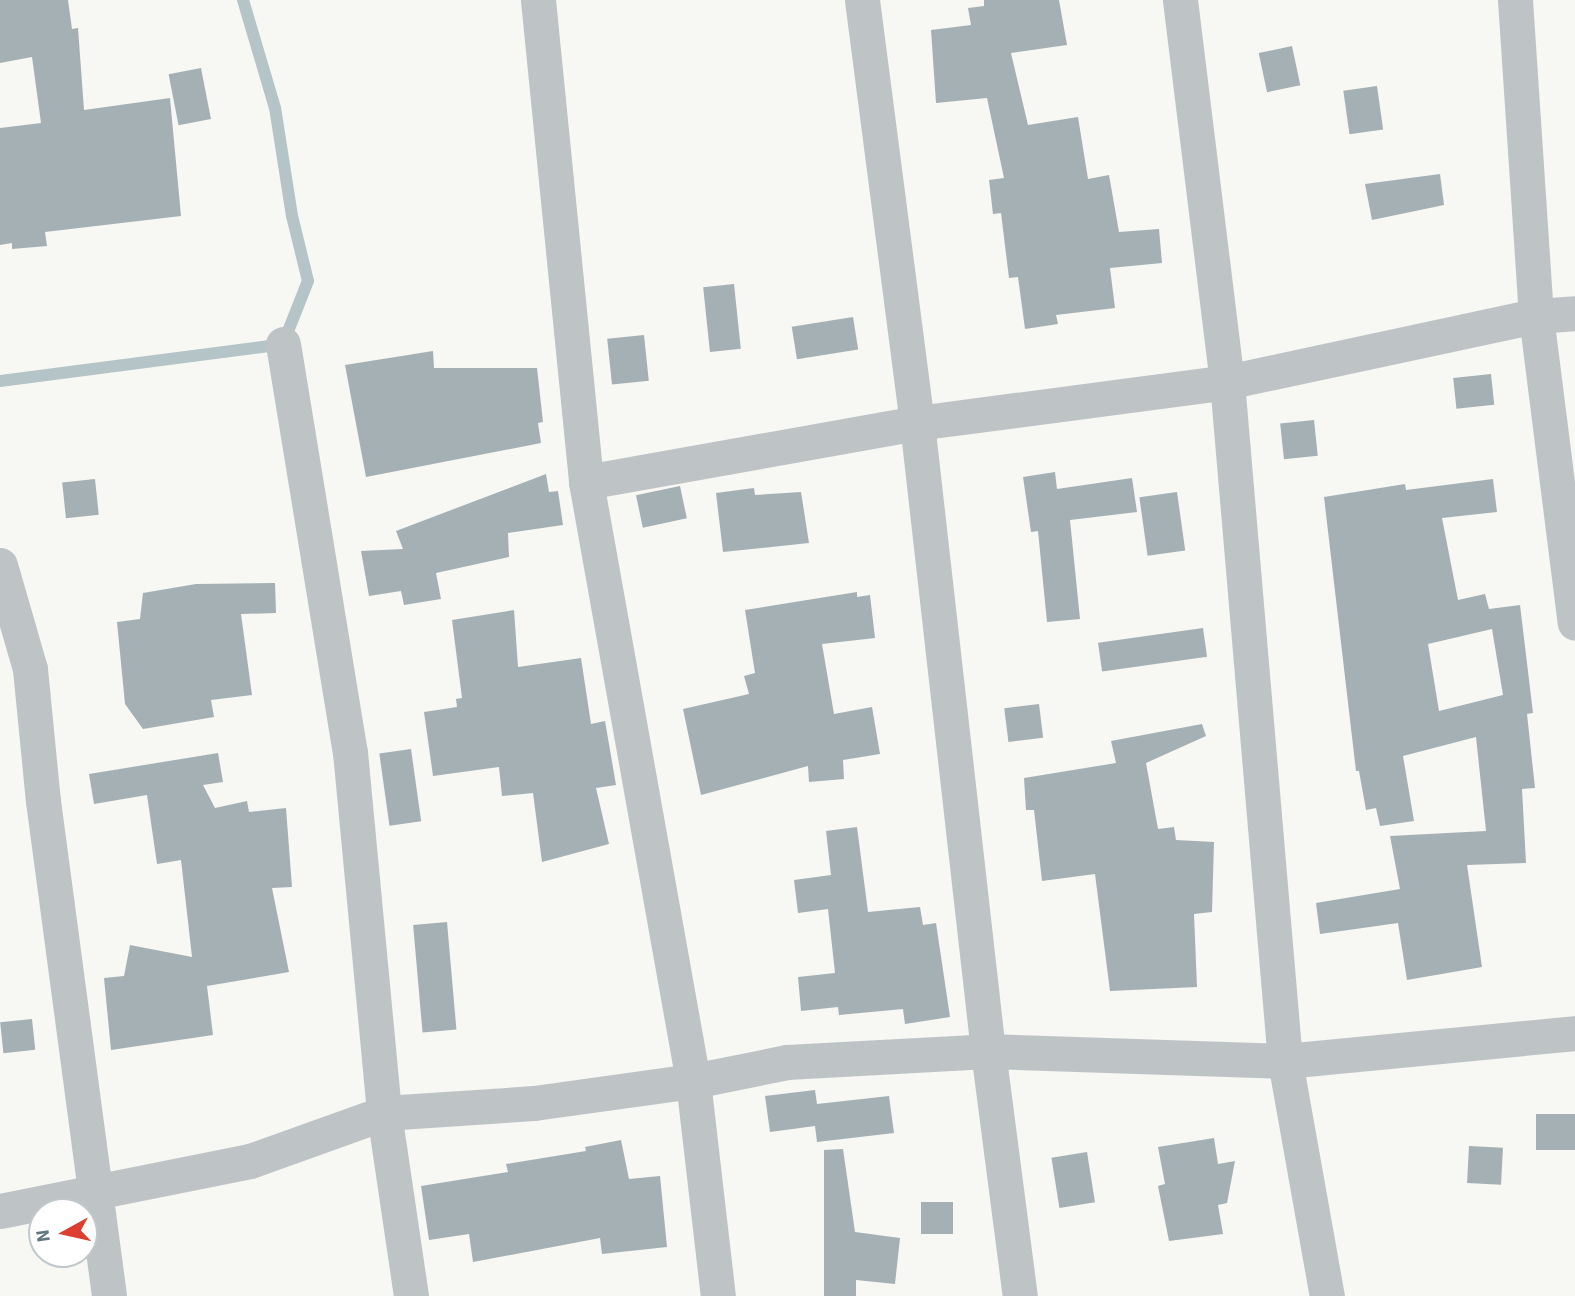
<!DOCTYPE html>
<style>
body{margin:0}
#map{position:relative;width:1575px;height:1296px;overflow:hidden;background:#f7f7f4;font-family:"Source Sans 3",sans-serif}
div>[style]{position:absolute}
.stream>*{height:12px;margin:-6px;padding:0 6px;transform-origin:6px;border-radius:6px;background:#b5c4c6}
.building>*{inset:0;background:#a5b0b4;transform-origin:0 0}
.street>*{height:35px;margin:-17.5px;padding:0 17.5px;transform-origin:17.5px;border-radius:17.5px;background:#bec4c6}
span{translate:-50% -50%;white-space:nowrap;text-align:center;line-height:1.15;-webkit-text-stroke:7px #fff;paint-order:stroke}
.north{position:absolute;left:28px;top:1198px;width:70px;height:70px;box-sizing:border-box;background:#fff;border:2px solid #c1c8cb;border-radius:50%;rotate:262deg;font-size:19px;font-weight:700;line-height:28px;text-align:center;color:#63767e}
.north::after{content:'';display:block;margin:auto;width:24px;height:32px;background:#dc3f30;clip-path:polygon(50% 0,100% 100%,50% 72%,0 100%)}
</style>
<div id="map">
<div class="stream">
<div style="left:0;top:381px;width:285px;rotate:-7.4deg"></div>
<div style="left:283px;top:344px;width:68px;rotate:-68.4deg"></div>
<div style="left:308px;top:281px;width:67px;rotate:-103.8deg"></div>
<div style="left:292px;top:216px;width:109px;rotate:-98.9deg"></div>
<div style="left:275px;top:108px;width:113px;rotate:-106.5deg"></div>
</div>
<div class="building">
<div style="clip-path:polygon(0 0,68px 0,72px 29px,78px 28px,84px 110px,170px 98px,181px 216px,45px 232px,47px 246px,12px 249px,12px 243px,0 245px,0 128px,41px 123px,32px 57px,0 63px)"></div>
<div style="clip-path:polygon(984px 0,1059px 0,1067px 45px,1011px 53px,1028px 125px,1078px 117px,1088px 179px,1109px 175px,1119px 232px,1159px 229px,1162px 263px,1110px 268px,1115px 308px,1056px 315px,1058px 324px,1025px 329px,1018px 277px,1009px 278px,1001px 213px,993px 214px,989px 180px,1004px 178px,987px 98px,936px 103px,931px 30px,971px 25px,968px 8px,984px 6px)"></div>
<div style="left:1292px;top:46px;width:40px;height:34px;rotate:78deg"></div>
<div style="left:201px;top:68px;width:52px;height:33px;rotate:79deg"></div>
<div style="left:1377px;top:86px;width:44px;height:34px;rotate:82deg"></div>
<div style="clip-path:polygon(1440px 174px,1444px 205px,1372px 220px,1365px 184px)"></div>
<div style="left:734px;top:284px;width:65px;height:31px;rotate:84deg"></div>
<div style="left:853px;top:317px;width:33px;height:62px;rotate:81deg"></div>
<div style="left:644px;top:335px;width:46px;height:37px;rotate:84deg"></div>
<div style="clip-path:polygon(433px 351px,434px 368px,537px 368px,543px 422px,538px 423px,541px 443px,366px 477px,345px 365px)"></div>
<div style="left:1491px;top:374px;width:31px;height:38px;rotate:84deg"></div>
<div style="left:1314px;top:420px;width:36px;height:34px;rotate:84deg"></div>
<div style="clip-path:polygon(1055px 472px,1057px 489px,1132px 478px,1137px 512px,1070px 520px,1080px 619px,1047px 622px,1038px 531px,1031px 532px,1023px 477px)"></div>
<div style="clip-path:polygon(546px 474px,549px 492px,558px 491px,563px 525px,508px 533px,509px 557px,436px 573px,441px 599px,404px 605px,401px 591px,369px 596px,361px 551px,403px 549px,396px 531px)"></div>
<div style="left:95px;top:479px;width:36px;height:33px;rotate:84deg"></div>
<div style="clip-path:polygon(evenodd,1493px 479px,1497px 512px,1442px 518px,1458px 600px,1485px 594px,1489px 609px,1520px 605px,1533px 713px,1527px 714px,1535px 788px,1522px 789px,1526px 863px,1467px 865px,1482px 967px,1407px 980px,1398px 923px,1320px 934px,1316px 903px,1400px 889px,1390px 836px,1486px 831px,1476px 737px,1403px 756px,1414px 821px,1380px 826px,1376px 808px,1366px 810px,1359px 771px,1356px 771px,1324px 497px,1405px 484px,1406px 490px,1493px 479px,1492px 629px,1503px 695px,1439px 711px,1428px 644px,1492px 629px)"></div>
<div style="left:680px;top:486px;width:33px;height:45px;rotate:78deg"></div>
<div style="clip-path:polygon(754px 488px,755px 495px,801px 492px,809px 543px,723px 552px,716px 493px)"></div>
<div style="left:1177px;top:492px;width:59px;height:38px;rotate:82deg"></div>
<div style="clip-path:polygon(275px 583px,276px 613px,241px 614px,252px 695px,211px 700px,214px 717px,143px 729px,125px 704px,117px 622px,140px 619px,143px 593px,196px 584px)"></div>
<div style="clip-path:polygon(857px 592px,857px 597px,870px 595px,875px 638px,822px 644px,834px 714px,872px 707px,880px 754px,843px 760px,844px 779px,809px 782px,808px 766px,701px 795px,683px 709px,749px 694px,744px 676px,755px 673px,745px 610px)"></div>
<div style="clip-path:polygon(514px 610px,518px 667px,581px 658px,591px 724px,605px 721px,616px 785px,596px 788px,609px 844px,542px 862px,533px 793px,502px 796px,499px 767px,433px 776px,424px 712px,457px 707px,456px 699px,462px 698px,452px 620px)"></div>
<div style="left:1203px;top:628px;width:29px;height:106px;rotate:82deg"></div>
<div style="left:1039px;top:704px;width:34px;height:35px;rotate:83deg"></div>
<div style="clip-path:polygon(1202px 724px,1206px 736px,1146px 763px,1158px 829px,1174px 827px,1176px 840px,1214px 842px,1212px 912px,1194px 914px,1197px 987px,1110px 991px,1095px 874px,1042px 881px,1034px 810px,1026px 810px,1024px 778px,1116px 763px,1111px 741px)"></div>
<div style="left:411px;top:749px;width:73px;height:32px;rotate:82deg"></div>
<div style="clip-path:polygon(218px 753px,223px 782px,203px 785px,215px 808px,247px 801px,249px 812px,286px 808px,292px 887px,272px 888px,289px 972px,207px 986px,213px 1035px,111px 1050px,104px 978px,124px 976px,130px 945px,192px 957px,181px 860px,157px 864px,147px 795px,94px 804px,89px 774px)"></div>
<div style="clip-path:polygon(857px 827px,868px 912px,920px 907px,923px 925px,936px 923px,950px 1017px,905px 1024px,903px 1009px,839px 1015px,838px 1007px,801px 1011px,798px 977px,835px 973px,828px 909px,798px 913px,794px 880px,831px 875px,826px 831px)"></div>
<div style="left:447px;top:922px;width:108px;height:34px;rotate:85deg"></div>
<div style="left:32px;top:1019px;width:31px;height:32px;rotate:84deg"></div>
<div style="clip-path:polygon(815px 1090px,817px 1104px,889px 1096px,894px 1133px,817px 1142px,815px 1126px,770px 1132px,765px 1096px)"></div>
<div style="left:1575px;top:1114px;width:36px;height:39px;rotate:90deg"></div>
<div style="clip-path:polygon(1214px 1138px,1218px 1164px,1235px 1161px,1227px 1203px,1218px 1205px,1223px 1234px,1169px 1241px,1158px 1186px,1165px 1184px,1158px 1147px)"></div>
<div style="clip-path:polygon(621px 1140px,629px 1179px,660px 1176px,667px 1247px,602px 1254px,600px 1238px,473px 1262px,469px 1234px,429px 1240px,421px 1186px,508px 1172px,506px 1164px,586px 1151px,585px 1147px)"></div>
<div style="left:1469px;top:1146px;width:34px;height:37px;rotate:3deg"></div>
<div style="clip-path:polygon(843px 1149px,855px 1232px,900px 1238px,895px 1284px,856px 1280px,856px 1296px,824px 1296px,824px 1150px)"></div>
<div style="left:1087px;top:1152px;width:51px;height:36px;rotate:81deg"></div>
<div style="left:921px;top:1202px;width:32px;height:32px"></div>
</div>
<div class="street">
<div style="left:538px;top:0;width:484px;rotate:84.3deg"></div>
<div style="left:586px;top:482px;width:336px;rotate:-10.1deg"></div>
<div style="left:917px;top:423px;width:313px;rotate:-7.5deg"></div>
<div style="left:1227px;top:382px;width:316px;rotate:-12.1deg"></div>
<div style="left:1536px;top:316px;width:39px;rotate:-4deg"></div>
<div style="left:862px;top:0;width:427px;rotate:82.6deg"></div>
<div style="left:917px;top:423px;width:632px;rotate:83.55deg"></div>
<div style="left:988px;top:1051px;width:247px;rotate:82.6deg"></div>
<div style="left:1180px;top:0;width:385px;rotate:83deg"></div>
<div style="left:1227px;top:382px;width:681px;rotate:85.12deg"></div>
<div style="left:1285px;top:1061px;width:239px;rotate:79.9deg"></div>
<div style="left:1515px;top:0;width:317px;rotate:86.2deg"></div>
<div style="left:1536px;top:316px;width:309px;rotate:82.8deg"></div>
<div style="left:283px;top:344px;width:413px;rotate:80.7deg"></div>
<div style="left:350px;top:752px;width:363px;rotate:84.6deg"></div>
<div style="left:384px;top:1113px;width:185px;rotate:81.6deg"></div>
<div style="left:586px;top:482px;width:608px;rotate:79.87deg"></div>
<div style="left:693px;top:1081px;width:216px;rotate:83.4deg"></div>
<div style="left:0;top:565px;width:108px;rotate:73.9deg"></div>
<div style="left:30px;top:669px;width:133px;rotate:84.4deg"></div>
<div style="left:43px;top:801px;width:499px;rotate:82.4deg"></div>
<div style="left:0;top:1211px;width:255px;rotate:-11.3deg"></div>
<div style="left:250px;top:1161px;width:142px;rotate:-19.7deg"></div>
<div style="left:384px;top:1113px;width:150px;rotate:-3.8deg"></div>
<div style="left:534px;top:1103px;width:161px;rotate:-7.9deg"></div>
<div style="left:693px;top:1081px;width:96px;rotate:-11.4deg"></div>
<div style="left:787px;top:1062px;width:201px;rotate:-3.1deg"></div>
<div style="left:988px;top:1051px;width:297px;rotate:1.9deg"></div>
<div style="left:1285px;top:1061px;width:291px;rotate:-5.5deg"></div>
</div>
<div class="north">N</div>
</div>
